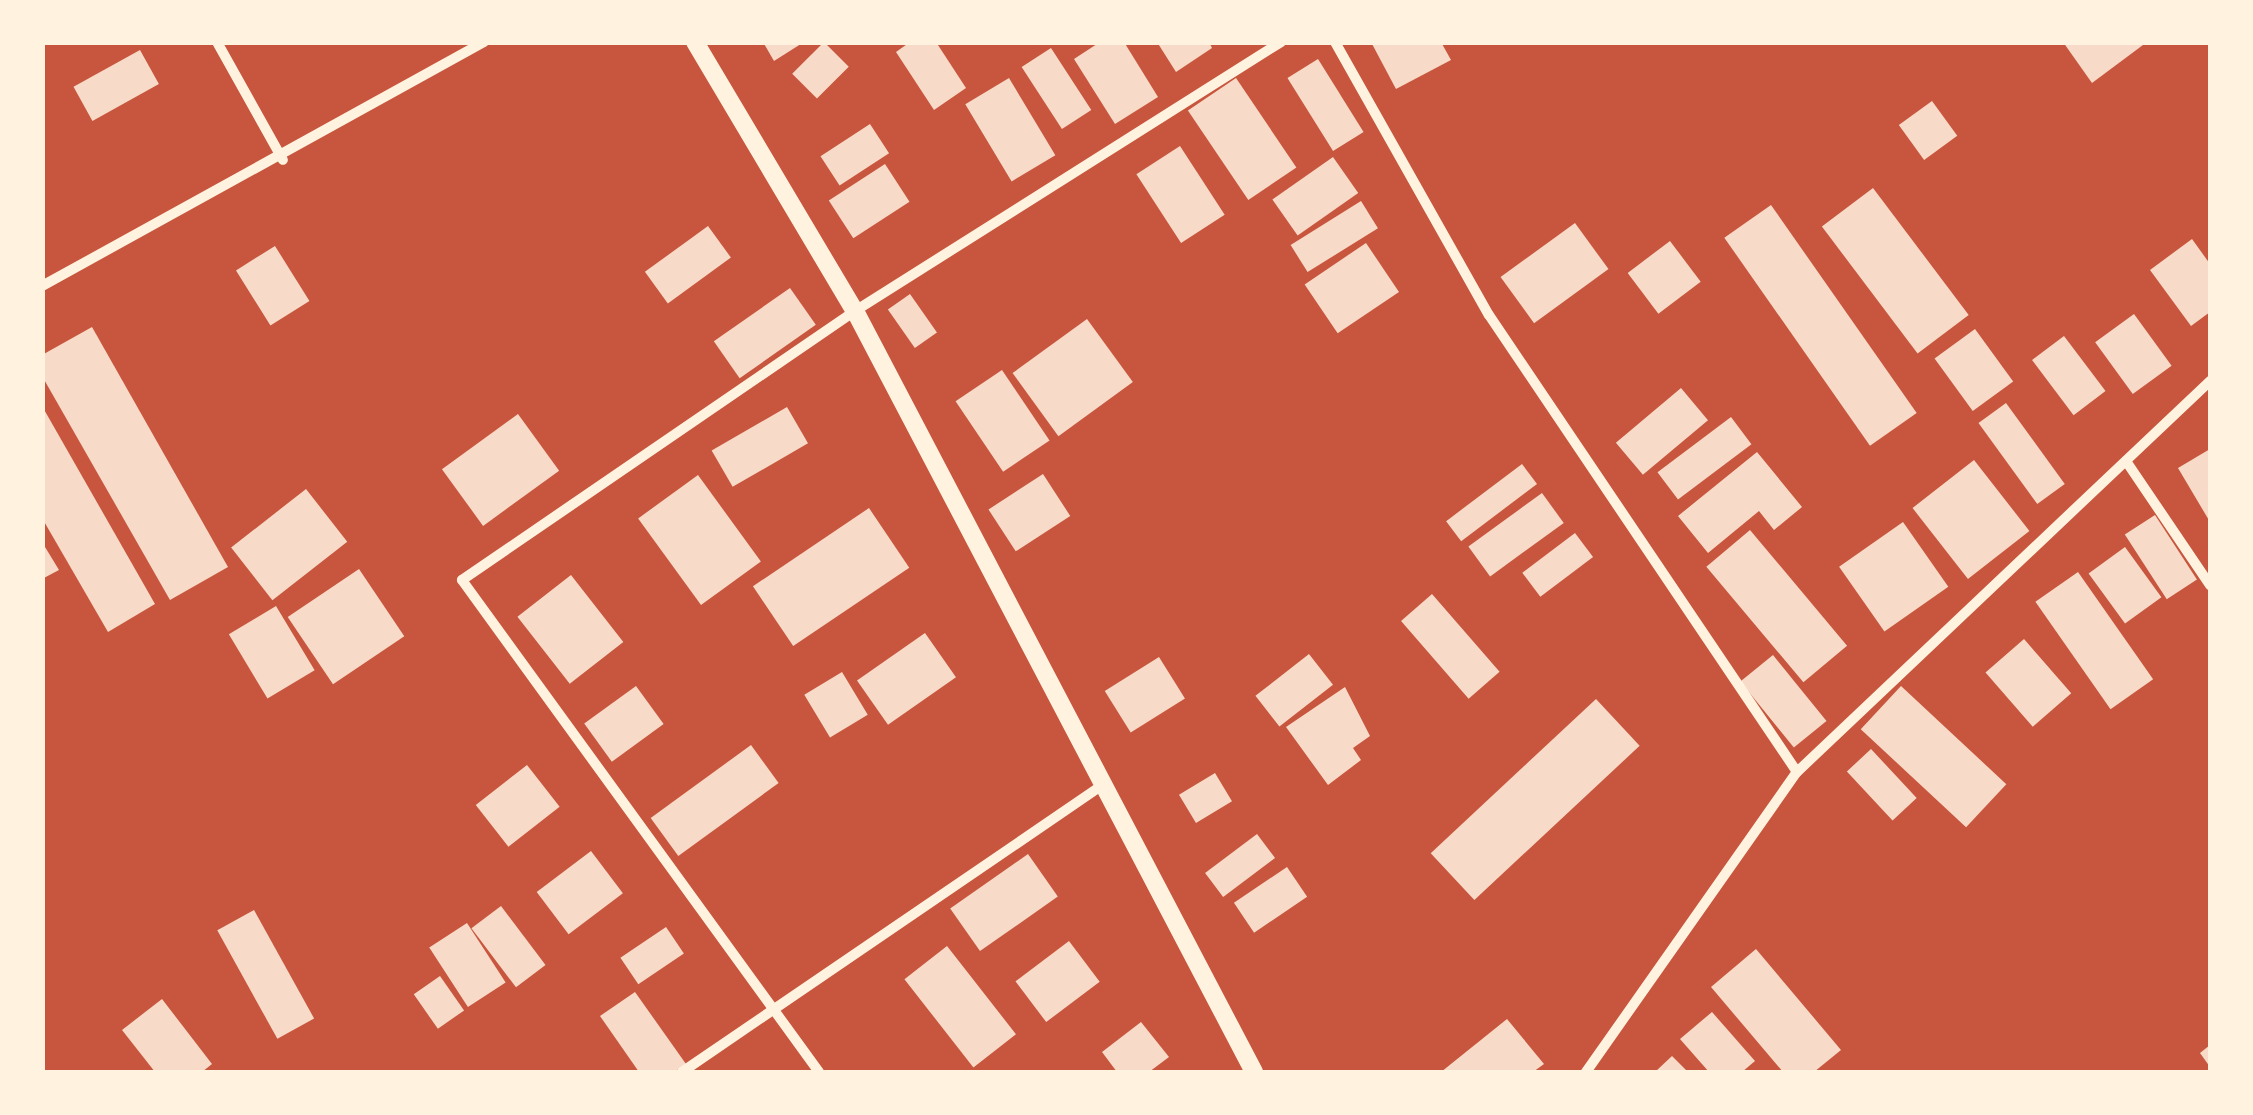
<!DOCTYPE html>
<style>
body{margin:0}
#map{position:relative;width:2253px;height:1115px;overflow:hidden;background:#c8553d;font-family:Poppins,sans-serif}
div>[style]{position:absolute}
.building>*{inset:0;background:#f7dbc8;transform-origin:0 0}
.minor>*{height:10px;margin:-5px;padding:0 5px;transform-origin:5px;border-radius:5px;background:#fff3e0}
.tertiary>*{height:18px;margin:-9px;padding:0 9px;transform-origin:9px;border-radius:9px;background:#fff3e0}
span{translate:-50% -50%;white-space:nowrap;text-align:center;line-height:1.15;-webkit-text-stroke:10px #fff3e0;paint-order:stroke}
.frame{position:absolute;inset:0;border:45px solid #fff3e0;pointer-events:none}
</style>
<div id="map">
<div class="building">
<div style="clip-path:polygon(763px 42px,804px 42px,774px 61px)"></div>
<div style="left:824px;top:42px;width:35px;height:45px;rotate:45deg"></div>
<div style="clip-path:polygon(910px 42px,936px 42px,966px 88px,934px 110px,896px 52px)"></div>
<div style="clip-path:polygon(1100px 42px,1124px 42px,1158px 97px,1115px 124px,1074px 59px)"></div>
<div style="clip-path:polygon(1157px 42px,1209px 42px,1212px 48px,1176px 72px)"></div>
<div style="clip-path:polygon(1371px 42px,1441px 42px,1451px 60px,1396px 89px)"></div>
<div style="clip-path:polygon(2063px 42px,2147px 42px,2092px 83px)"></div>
<div style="left:1051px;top:48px;width:74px;height:35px;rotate:57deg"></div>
<div style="left:140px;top:50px;width:39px;height:76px;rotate:61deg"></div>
<div style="left:1318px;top:59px;width:86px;height:36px;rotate:58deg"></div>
<div style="left:1009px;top:78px;width:90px;height:51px;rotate:59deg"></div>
<div style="left:1236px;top:78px;width:108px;height:58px;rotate:56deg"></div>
<div style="left:1932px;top:101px;width:43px;height:41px;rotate:54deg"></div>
<div style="left:870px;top:124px;width:35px;height:59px;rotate:57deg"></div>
<div style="left:1180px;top:146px;width:82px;height:52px;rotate:57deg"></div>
<div style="left:1333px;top:157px;width:44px;height:74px;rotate:55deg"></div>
<div style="left:885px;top:164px;width:45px;height:67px;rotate:57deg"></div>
<div style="left:1873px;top:188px;width:159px;height:64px;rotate:53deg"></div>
<div style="left:1361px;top:201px;width:32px;height:83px;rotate:58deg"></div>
<div style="left:1771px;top:205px;width:254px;height:57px;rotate:55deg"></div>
<div style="left:1575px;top:223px;width:57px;height:92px;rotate:54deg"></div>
<div style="left:708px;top:226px;width:39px;height:78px;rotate:54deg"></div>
<div style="clip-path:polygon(2192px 239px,2210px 264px,2210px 312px,2191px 326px,2150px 270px)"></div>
<div style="left:1670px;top:241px;width:51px;height:53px;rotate:53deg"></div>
<div style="left:1366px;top:243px;width:59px;height:74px;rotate:56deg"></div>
<div style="left:275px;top:246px;width:65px;height:46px;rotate:58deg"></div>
<div style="left:790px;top:288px;width:45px;height:93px;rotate:55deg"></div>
<div style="left:910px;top:294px;width:47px;height:27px;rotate:55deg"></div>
<div style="left:2134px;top:314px;width:64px;height:48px;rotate:54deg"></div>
<div style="left:1087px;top:319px;width:78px;height:92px;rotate:54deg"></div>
<div style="clip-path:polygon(92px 327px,228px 567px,170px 600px,42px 376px,42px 355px)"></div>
<div style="left:1975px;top:329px;width:65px;height:50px;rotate:54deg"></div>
<div style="left:2064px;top:336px;width:69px;height:40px;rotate:53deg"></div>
<div style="left:1002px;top:370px;width:85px;height:56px;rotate:56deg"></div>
<div style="left:1681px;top:388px;width:42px;height:85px;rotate:50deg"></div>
<div style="left:2006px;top:403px;width:100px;height:34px;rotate:54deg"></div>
<div style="clip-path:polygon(42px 406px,155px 604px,108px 632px,42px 518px)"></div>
<div style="left:787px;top:407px;width:42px;height:87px;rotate:60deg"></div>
<div style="left:518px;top:414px;width:70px;height:94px;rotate:54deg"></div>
<div style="left:1731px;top:417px;width:34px;height:92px;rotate:53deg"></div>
<div style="clip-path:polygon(2210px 449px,2210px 522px,2178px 468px)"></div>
<div style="clip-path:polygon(1757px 452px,1802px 507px,1774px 530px,1759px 511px,1708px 553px,1678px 516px)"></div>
<div style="left:1974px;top:460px;width:90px;height:78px;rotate:52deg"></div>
<div style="left:1522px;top:464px;width:25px;height:95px;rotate:53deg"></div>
<div style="left:1043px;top:474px;width:50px;height:65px;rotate:57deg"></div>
<div style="left:698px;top:475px;width:107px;height:74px;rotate:54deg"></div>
<div style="left:306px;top:489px;width:67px;height:95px;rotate:52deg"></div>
<div style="left:1542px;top:493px;width:37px;height:91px;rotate:54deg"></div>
<div style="left:869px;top:508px;width:72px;height:140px;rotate:56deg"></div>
<div style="left:2155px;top:515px;width:77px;height:36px;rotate:57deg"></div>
<div style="left:1903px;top:522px;width:79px;height:78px;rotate:55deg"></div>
<div style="left:1750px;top:530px;width:151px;height:57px;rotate:50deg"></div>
<div style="left:1575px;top:533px;width:30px;height:66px;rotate:53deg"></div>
<div style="clip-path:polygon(42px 542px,59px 570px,42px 579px)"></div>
<div style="left:2125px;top:547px;width:62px;height:45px;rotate:54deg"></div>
<div style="left:359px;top:569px;width:81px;height:86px;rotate:56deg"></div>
<div style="left:2078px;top:572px;width:131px;height:52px;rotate:55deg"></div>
<div style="left:571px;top:575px;width:85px;height:68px;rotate:52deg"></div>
<div style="left:1432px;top:594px;width:103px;height:41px;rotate:49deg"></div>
<div style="left:276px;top:606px;width:75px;height:55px;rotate:59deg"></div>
<div style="left:925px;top:633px;width:54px;height:83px;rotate:55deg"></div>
<div style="left:2024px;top:639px;width:72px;height:51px;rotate:49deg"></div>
<div style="left:1309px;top:654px;width:39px;height:68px;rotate:52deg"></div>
<div style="left:1773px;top:655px;width:85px;height:42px;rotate:51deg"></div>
<div style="left:1159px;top:657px;width:49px;height:64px;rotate:58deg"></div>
<div style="left:842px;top:672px;width:50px;height:44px;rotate:59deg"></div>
<div style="left:636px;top:686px;width:47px;height:64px;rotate:54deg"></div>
<div style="left:1901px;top:686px;width:144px;height:59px;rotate:43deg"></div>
<div style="clip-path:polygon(1345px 687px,1370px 736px,1353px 748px,1361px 760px,1328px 785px,1286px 727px)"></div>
<div style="left:1596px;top:699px;width:64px;height:226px;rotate:47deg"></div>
<div style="left:751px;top:745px;width:47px;height:124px;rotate:54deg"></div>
<div style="left:1871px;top:749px;width:67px;height:33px;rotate:47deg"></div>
<div style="left:527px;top:765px;width:53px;height:65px;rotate:52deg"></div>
<div style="left:1215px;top:773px;width:33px;height:42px;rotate:59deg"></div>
<div style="left:1257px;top:834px;width:30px;height:65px;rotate:53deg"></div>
<div style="left:591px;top:851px;width:53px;height:68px;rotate:53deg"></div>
<div style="left:1028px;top:854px;width:52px;height:95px;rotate:55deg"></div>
<div style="left:1287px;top:867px;width:36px;height:64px;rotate:56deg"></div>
<div style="left:501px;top:906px;width:74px;height:37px;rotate:53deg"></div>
<div style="left:254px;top:910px;width:124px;height:42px;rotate:61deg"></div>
<div style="left:467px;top:923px;width:71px;height:45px;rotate:57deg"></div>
<div style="left:666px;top:927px;width:32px;height:55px;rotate:56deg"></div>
<div style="left:1069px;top:941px;width:51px;height:67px;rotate:53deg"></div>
<div style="left:947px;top:946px;width:112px;height:54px;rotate:52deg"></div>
<div style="clip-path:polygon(1756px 949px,1841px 1050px,1814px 1072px,1783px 1072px,1711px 987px)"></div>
<div style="left:440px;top:976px;width:42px;height:32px;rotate:55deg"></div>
<div style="clip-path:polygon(635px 992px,686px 1064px,674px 1072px,639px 1072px,600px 1016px)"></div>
<div style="clip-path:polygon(162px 999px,212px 1064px,202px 1072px,155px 1072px,122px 1030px)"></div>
<div style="clip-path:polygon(1712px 1012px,1755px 1061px,1742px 1072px,1709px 1072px,1680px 1039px)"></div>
<div style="clip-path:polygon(1507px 1019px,1544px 1064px,1533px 1072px,1441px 1072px)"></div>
<div style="clip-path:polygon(1141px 1022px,1169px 1057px,1149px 1072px,1117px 1072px,1102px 1052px)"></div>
<div style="clip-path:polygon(2210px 1045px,2210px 1067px,2200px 1053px)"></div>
<div style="clip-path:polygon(1672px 1056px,1688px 1072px,1655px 1072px)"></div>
</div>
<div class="minor">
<div style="left:217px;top:42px;width:135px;rotate:60.8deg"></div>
<div style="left:1335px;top:42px;width:313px;rotate:60.6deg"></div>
<div style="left:1489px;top:315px;width:551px;rotate:56.02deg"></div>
<div style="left:42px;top:286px;width:505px;rotate:-28.9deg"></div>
<div style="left:2126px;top:461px;width:150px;rotate:55.9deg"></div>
<div style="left:682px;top:1072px;width:511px;rotate:-34.31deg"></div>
<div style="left:819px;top:1072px;width:608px;rotate:-125.97deg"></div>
<div style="left:462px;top:580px;width:476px;rotate:-34.4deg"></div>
<div style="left:855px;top:311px;width:504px;rotate:-32.27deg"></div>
<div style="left:1586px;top:1072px;width:367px;rotate:-54.9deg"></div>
<div style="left:1797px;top:772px;width:569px;rotate:-43.43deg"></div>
</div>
<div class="tertiary">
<div style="left:695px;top:42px;width:313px;rotate:59.3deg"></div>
<div style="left:855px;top:311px;width:859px;rotate:62.33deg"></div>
</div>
<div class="frame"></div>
</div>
